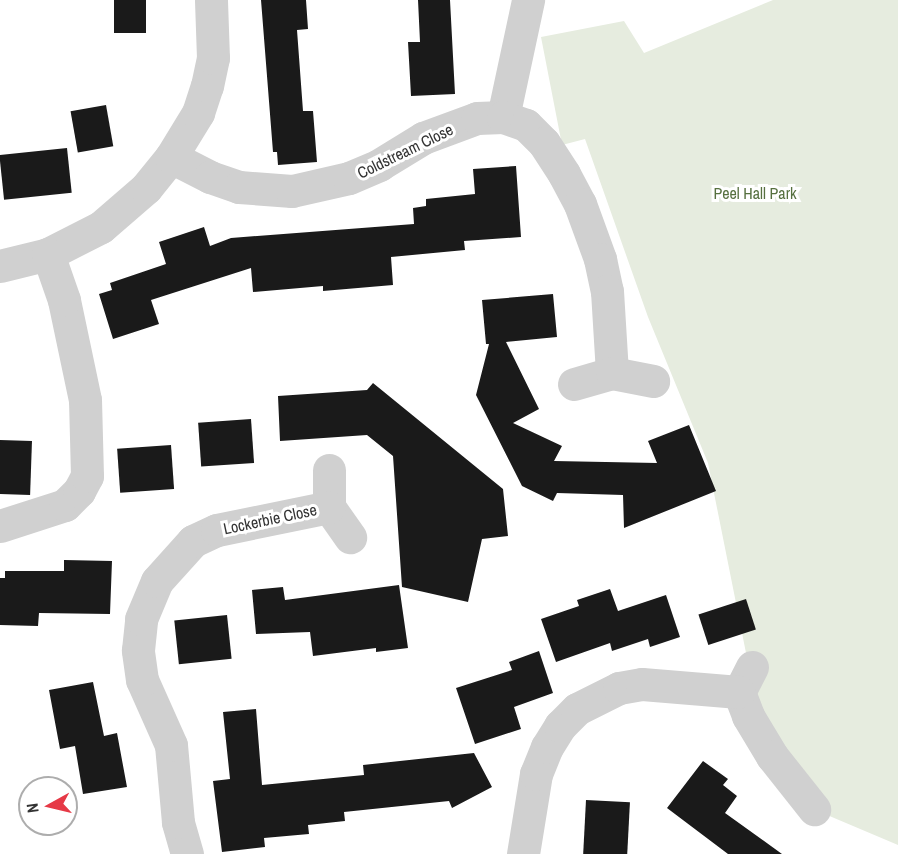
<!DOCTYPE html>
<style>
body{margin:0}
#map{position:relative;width:898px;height:854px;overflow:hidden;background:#fff;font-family:"Archivo Narrow",sans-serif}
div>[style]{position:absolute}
.green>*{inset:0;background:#e6ecdf}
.building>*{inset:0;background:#1a1a1a;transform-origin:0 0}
.minor>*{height:33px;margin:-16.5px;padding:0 16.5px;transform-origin:16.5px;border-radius:16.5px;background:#d0d0d0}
span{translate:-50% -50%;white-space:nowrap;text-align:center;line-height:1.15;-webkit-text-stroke:6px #fff;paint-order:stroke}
.street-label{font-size:16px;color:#333}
.park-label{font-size:16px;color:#56703f}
.north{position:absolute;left:18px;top:776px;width:60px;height:60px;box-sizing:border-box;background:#fff;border:2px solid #adadad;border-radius:50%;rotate:262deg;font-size:16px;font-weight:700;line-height:24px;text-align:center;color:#333}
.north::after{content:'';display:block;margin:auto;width:21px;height:27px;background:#e63946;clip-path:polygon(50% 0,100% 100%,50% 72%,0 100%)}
</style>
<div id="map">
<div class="green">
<div style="clip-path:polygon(773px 0,898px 0,898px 845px,820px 812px,762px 733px,708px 463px,648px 317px,585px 139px,562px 145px,541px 37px,624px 21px,644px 53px)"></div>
</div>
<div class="building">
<div style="left:114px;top:0;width:32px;height:33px"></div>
<div style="clip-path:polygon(261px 0,306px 0,308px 29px,297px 30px,303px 111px,313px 111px,317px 162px,278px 165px,277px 152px,273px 152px)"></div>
<div style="clip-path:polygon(418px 0,450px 0,455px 94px,411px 96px,408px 42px,420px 42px)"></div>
<div style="left:106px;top:105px;width:42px;height:36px;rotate:80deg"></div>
<div style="left:67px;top:148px;width:45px;height:68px;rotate:84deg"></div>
<div style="clip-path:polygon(516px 166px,521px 237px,464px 241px,465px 250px,391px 257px,393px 285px,323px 291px,323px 286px,253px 292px,251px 268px,151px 300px,159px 324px,113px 339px,99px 294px,112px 290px,110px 283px,166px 264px,159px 242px,204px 227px,210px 246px,231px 238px,414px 224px,413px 208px,426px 206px,426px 199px,475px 194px,473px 169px)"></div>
<div style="clip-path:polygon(553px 294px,557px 337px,506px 342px,539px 409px,513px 423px,562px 446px,554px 461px,657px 463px,648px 441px,689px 425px,716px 491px,624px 528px,623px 495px,557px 493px,553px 501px,522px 486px,476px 395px,489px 344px,486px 344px,482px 300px)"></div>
<div style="clip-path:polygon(373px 383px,503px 489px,508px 536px,482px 539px,468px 602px,402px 587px,393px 456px,367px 435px,280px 441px,278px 396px,367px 390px)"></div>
<div style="left:251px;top:419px;width:44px;height:53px;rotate:86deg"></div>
<div style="left:0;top:440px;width:32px;height:54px;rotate:2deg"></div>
<div style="left:171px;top:445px;width:44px;height:54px;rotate:86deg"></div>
<div style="clip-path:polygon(64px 560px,112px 561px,110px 614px,39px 613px,38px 626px,0 625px,0 578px,5px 578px,5px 571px,64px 571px)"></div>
<div style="clip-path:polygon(399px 585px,408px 648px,376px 652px,376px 648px,313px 656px,310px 632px,256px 634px,252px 590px,283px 587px,285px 600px)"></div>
<div style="clip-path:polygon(610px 589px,618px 611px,666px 595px,680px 637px,650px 647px,648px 639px,612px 651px,610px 643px,556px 662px,541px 619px,579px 606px,577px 600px)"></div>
<div style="left:746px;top:599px;width:32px;height:50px;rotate:72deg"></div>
<div style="left:227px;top:615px;width:44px;height:53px;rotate:84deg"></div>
<div style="clip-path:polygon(539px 651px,553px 693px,514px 707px,521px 729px,475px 744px,456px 688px,512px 670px,509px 662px)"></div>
<div style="clip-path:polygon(93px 682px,104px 736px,117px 733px,127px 787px,83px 794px,75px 746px,60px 749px,49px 690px)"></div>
<div style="clip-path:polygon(256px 709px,262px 785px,364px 775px,363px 765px,474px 753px,492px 787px,452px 808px,449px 801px,344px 812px,345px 821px,308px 825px,309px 834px,264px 838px,265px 847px,222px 852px,213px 781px,230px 779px,223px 712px)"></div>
<div style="clip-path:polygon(703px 761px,728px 779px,723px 785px,737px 796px,725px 813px,782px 854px,728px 854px,667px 808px)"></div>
<div style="left:586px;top:800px;width:44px;height:54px;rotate:3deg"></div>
</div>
<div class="minor">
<div style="left:503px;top:117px;width:120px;rotate:-77.9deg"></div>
<div style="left:171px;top:157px;width:44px;rotate:27.1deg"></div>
<div style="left:210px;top:177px;width:31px;rotate:19deg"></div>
<div style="left:239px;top:187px;width:53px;rotate:4.3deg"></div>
<div style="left:292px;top:191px;width:58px;rotate:-12.8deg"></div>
<div style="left:349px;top:178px;width:33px;rotate:-23deg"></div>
<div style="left:379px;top:165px;width:52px;rotate:-31.5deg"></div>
<div style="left:423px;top:138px;width:58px;rotate:-20.3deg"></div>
<div style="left:477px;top:118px;width:26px;rotate:-2deg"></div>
<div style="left:503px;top:117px;width:24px;rotate:19deg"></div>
<div style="left:526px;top:125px;width:25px;rotate:45deg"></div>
<div style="left:544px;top:143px;width:37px;rotate:57deg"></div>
<div style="left:564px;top:174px;width:34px;rotate:62deg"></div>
<div style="left:580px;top:204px;width:59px;rotate:70deg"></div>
<div style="left:600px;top:259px;width:33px;rotate:78deg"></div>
<div style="left:607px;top:291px;width:82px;rotate:86.5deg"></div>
<div style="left:0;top:266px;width:49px;rotate:-14deg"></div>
<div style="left:48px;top:254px;width:59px;rotate:-27deg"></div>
<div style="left:101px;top:227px;width:60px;rotate:-40.9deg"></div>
<div style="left:146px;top:188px;width:40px;rotate:-51deg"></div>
<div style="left:171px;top:157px;width:52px;rotate:-58.5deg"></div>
<div style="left:198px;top:113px;width:28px;rotate:-72deg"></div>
<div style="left:207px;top:86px;width:29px;rotate:-78deg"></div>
<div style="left:213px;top:58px;width:58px;rotate:-92deg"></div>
<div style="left:574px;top:384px;width:40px;rotate:-16deg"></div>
<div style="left:612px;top:373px;width:42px;rotate:11deg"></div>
<div style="left:329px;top:470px;width:37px;rotate:90deg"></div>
<div style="left:329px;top:507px;width:37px;rotate:55deg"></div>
<div style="left:0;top:526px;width:68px;rotate:-17.9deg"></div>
<div style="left:65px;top:505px;width:20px;rotate:-45deg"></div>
<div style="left:79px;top:491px;width:17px;rotate:-62deg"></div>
<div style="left:87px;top:476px;width:76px;rotate:-91.5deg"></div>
<div style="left:85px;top:400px;width:102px;rotate:-101.9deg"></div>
<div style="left:64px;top:300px;width:49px;rotate:-109.2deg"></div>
<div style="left:752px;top:667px;width:28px;rotate:117deg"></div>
<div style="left:739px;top:692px;width:26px;rotate:69deg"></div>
<div style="left:748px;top:716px;width:47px;rotate:59deg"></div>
<div style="left:772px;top:756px;width:68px;rotate:51.6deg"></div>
<div style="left:187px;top:854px;width:33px;rotate:-106deg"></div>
<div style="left:178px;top:822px;width:77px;rotate:-95.2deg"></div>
<div style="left:171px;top:745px;width:71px;rotate:-114deg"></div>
<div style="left:142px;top:680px;width:30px;rotate:-98deg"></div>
<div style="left:138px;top:650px;width:31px;rotate:-84deg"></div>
<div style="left:141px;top:619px;width:41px;rotate:-67.2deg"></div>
<div style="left:157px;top:581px;width:54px;rotate:-48deg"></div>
<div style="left:193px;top:541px;width:26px;rotate:-25deg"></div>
<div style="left:217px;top:530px;width:114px;rotate:-11.6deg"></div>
<div style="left:523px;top:854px;width:81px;rotate:-80.8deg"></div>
<div style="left:536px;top:774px;width:29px;rotate:-68deg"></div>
<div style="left:547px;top:747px;width:25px;rotate:-58deg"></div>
<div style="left:560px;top:726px;width:24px;rotate:-45deg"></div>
<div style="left:577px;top:709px;width:47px;rotate:-26.6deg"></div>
<div style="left:619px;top:688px;width:23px;rotate:-10deg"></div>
<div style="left:642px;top:684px;width:97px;rotate:4.7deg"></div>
</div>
<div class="street-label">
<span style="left:405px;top:151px;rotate:-26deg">Coldstream Close</span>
<span style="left:270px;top:519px;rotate:-12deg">Lockerbie Close</span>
</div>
<div class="park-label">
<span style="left:755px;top:193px">Peel Hall Park</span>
</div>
<div class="north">N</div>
</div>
